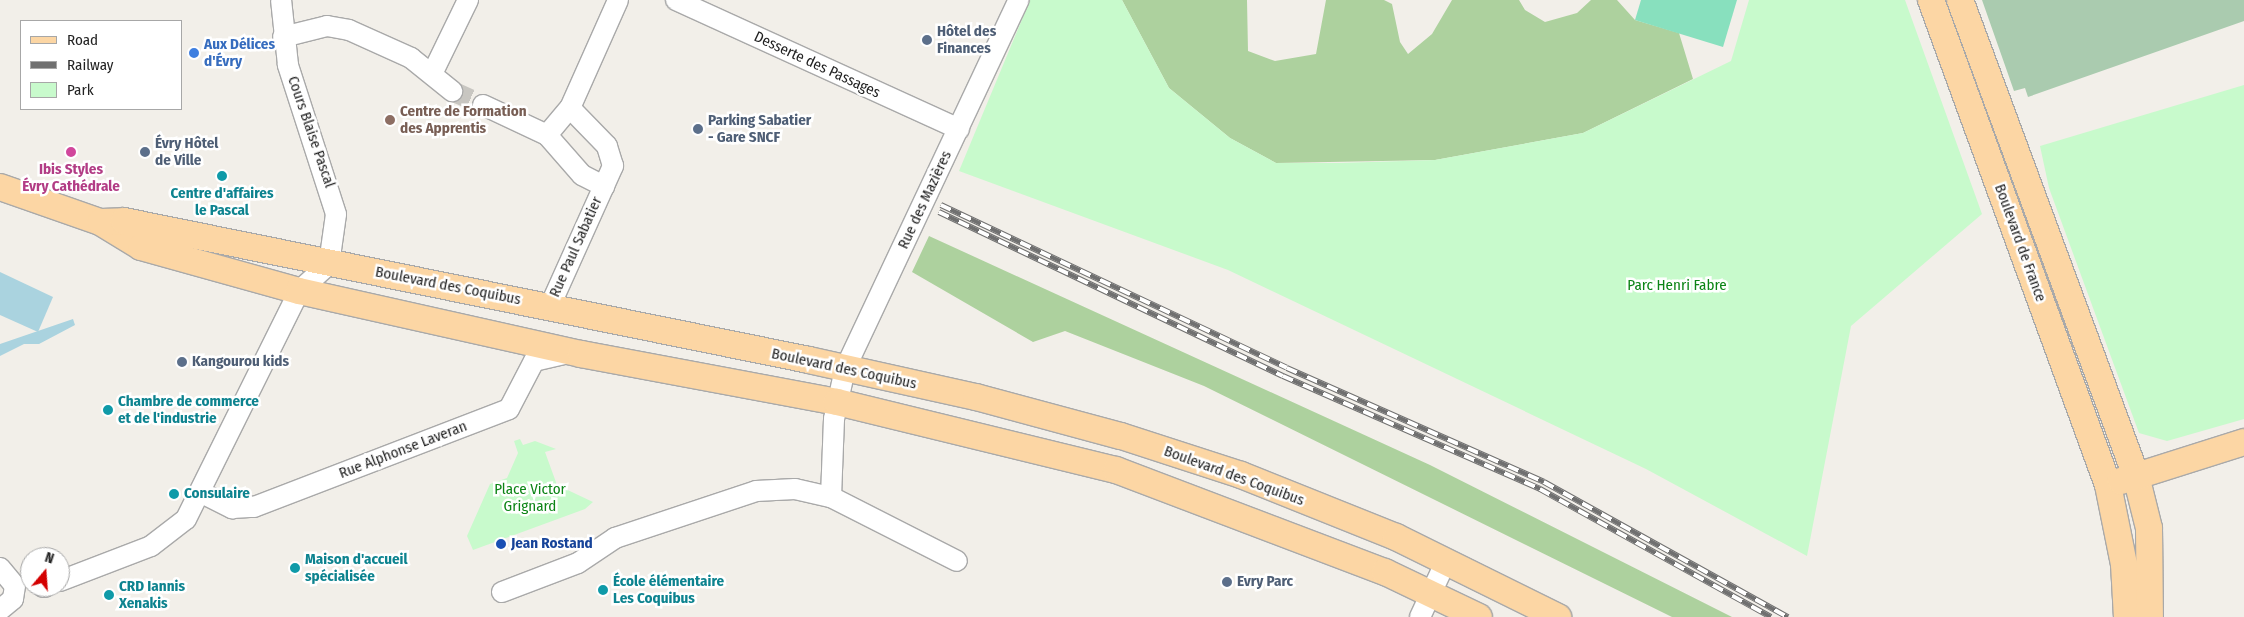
<!DOCTYPE html>
<meta charset="utf-8">
<style>
body{margin:0}
#map{position:relative;width:2244px;height:617px;overflow:hidden;background:#f2efe9;font-family:"Fira Sans Condensed",sans-serif}
div>[style]{position:absolute}
.forest>*{inset:0;background:#add19e}
.cemetery>*{inset:0;background:#aacbaf}
.park>*{inset:0;background:#c8facc}
.pitch>*{inset:0;background:#88e0be}
.water>*{inset:0;background:#aad3df}
.minor-tunnel>*{height:20px;margin-top:-10px;transform-origin:0;background:repeating-linear-gradient(90deg,#c8c6c1 0 20px,transparent 0 30px)}
.roads{filter:drop-shadow(1px 0 #a9a9a9) drop-shadow(-1px 0 #a9a9a9) drop-shadow(0 1px #a9a9a9) drop-shadow(0 -1px #a9a9a9)}
.minor>*{height:20px;margin:-10px;padding:0 10px;transform-origin:10px;border-radius:10px;background:#fff}
.major>*{height:26px;margin:-13px;padding:0 13px;transform-origin:13px;border-radius:13px;background:#fcd6a4}
.rail>*{height:5.5px;margin-top:-2.75px;transform-origin:0;background:repeating-linear-gradient(90deg,#fff 0 11px,#707070 0 22px);box-sizing:border-box;border-block:1px solid #707070}
.dots>*{width:14px;height:14px;translate:-50% -50%;box-sizing:border-box;border:2px solid #fff;border-radius:50%}
span{translate:-50% -50%;white-space:nowrap;text-align:center;line-height:1.15;-webkit-text-stroke:5px #fff;paint-order:stroke}
.service-label{font-size:15px;color:#4e5e75;font-weight:700}
.left{translate:0 -50%;text-align:left}
.shop-label{font-size:15px;color:#366cbe;font-weight:700}
.street-label{font-size:15px;color:#222}
.education-label{font-size:15px;color:#785e54;font-weight:700}
.hotel-label{font-size:15px;color:#b23c85;font-weight:700}
.culture-label{font-size:15px;color:#0d838f;font-weight:700}
.park-label{font-size:15px;color:#0c8416}
.transit-label{font-size:15px;color:#164399;font-weight:700}
.legend{position:absolute;left:20px;top:20px;width:162px;height:90px;box-sizing:border-box;background:#fff;border:1px solid #a7a7a7;margin:0;padding:6px 9px;list-style:none;font-size:15px;color:#222}
.legend li{display:flex;align-items:center;gap:10px;height:25px}
.legend b{width:25px;border:1px solid #a7a7a7}
.north{position:absolute;left:20px;top:547px;width:50px;height:50px;box-sizing:border-box;background:#fff;border:1px solid #a7a7a7;border-radius:50%;rotate:18deg;font-size:14px;font-weight:700;line-height:20px;text-align:center;color:#222}
.north::after{content:'';display:block;margin:auto;width:18px;height:22px;background:#d40000;clip-path:polygon(50% 0,100% 100%,50% 72%,0 100%)}
</style>
<div id="map">
<div class="forest">
<div style="clip-path:polygon(1122px 0,1247px 0,1248px 51px,1275px 61px,1316px 54px,1326px 0,1384px 0,1392px 4px,1400px 42px,1408px 54px,1432px 34px,1452px 0,1519px 0,1525px 10px,1545px 22px,1577px 13px,1591px 0,1617px 0,1635px 20px,1679px 33px,1693px 79px,1583px 133px,1435px 160px,1276px 163px,1230px 138px,1169px 88px)"></div>
<div style="clip-path:polygon(929px 236px,1430px 465px,1732px 617px,1672px 617px,1204px 386px,1065px 331px,1033px 342px,912px 272px)"></div>
</div>
<div class="cemetery">
<div style="clip-path:polygon(1982px 0,2244px 0,2244px 21px,2028px 97px,2025px 88px,2014px 91px)"></div>
</div>
<div class="park">
<div style="clip-path:polygon(1030px 0,1122px 0,1169px 88px,1230px 138px,1276px 163px,1339px 163px,1435px 160px,1583px 133px,1731px 61px,1749px 0,1905px 0,1982px 214px,1851px 326px,1807px 556px,1646px 469px,1228px 270px,959px 171px)"></div>
<div style="clip-path:polygon(2244px 85px,2244px 419px,2167px 441px,2139px 433px,2049px 188px,2040px 146px)"></div>
<div style="clip-path:polygon(520px 439px,523px 445px,535px 441px,556px 449px,545px 452px,557px 485px,593px 502px,585px 509px,473px 550px,467px 536px,490px 484px,507px 478px,518px 453px,514px 441px)"></div>
</div>
<div class="pitch">
<div style="clip-path:polygon(1641px 0,1737px 0,1723px 47px,1635px 20px)"></div>
</div>
<div class="water">
<div style="clip-path:polygon(0 272px,53px 297px,38px 332px,0 315px)"></div>
<div style="clip-path:polygon(73px 319px,75px 325px,39px 344px,24px 344px,0 356px,0 344px)"></div>
</div>
<div class="minor-tunnel">
<div style="left:452px;top:91px;width:34px;rotate:24deg"></div>
</div>
<div class="roads">
<div class="minor">
<div style="left:676px;top:0;width:311px;rotate:24.5deg"></div>
<div style="left:283px;top:37px;width:45px;rotate:-14deg"></div>
<div style="left:327px;top:26px;width:22px;rotate:10deg"></div>
<div style="left:349px;top:30px;width:68px;rotate:24.3deg"></div>
<div style="left:411px;top:58px;width:53px;rotate:38.8deg"></div>
<div style="left:433px;top:72px;width:80px;rotate:-64.1deg"></div>
<div style="left:483px;top:105px;width:71px;rotate:25.1deg"></div>
<div style="left:547px;top:135px;width:53px;rotate:48.8deg"></div>
<div style="left:582px;top:175px;width:25px;rotate:27deg"></div>
<div style="left:547px;top:135px;width:35px;rotate:-50deg"></div>
<div style="left:570px;top:108px;width:118px;rotate:-66deg"></div>
<div style="left:550px;top:306px;width:154px;rotate:-65.8deg"></div>
<div style="left:613px;top:166px;width:21px;rotate:-107deg"></div>
<div style="left:607px;top:146px;width:53px;rotate:-134.2deg"></div>
<div style="left:202px;top:493px;width:34px;rotate:27deg"></div>
<div style="left:232px;top:508px;width:22px;rotate:-3deg"></div>
<div style="left:254px;top:507px;width:273px;rotate:-21deg"></div>
<div style="left:509px;top:409px;width:54px;rotate:-62.5deg"></div>
<div style="left:534px;top:361px;width:31px;rotate:-13deg"></div>
<div style="left:831px;top:497px;width:78px;rotate:-87.8deg"></div>
<div style="left:834px;top:419px;width:51px;rotate:-77.6deg"></div>
<div style="left:845px;top:369px;width:408px;rotate:-64.8deg"></div>
<div style="left:0;top:568px;width:23px;rotate:50deg"></div>
<div style="left:15px;top:586px;width:13px;rotate:99deg"></div>
<div style="left:13px;top:599px;width:17px;rotate:140deg"></div>
<div style="left:60px;top:581px;width:97px;rotate:-21deg"></div>
<div style="left:151px;top:546px;width:44px;rotate:-37.6deg"></div>
<div style="left:186px;top:519px;width:254px;rotate:-63.6deg"></div>
<div style="left:299px;top:291px;width:40px;rotate:-42deg"></div>
<div style="left:329px;top:264px;width:50px;rotate:-82deg"></div>
<div style="left:336px;top:214px;width:157px;rotate:-107.9deg"></div>
<div style="left:288px;top:65px;width:65px;rotate:-96.1deg"></div>
<div style="left:43px;top:587px;width:2px"></div>
<div style="left:502px;top:592px;width:81px;rotate:-20.9deg"></div>
<div style="left:578px;top:563px;width:45px;rotate:-34deg"></div>
<div style="left:615px;top:538px;width:149px;rotate:-18.4deg"></div>
<div style="left:756px;top:491px;width:39px;rotate:-3deg"></div>
<div style="left:795px;top:489px;width:37px;rotate:13deg"></div>
<div style="left:831px;top:497px;width:141px;rotate:26.9deg"></div>
<div style="left:1420px;top:617px;width:62px;rotate:-65.1deg"></div>
</div>
<div class="major">
<div style="left:1931px;top:0;width:516px;rotate:69.95deg"></div>
<div style="left:2108px;top:485px;width:81px;rotate:78.6deg"></div>
<div style="left:2124px;top:564px;width:53px;rotate:86.8deg"></div>
<div style="left:1960px;top:0;width:507px;rotate:69.71deg"></div>
<div style="left:2136px;top:476px;width:54px;rotate:76deg"></div>
<div style="left:2149px;top:528px;width:89px;rotate:89.4deg"></div>
<div style="left:0;top:187px;width:106px;rotate:19.3deg"></div>
<div style="left:100px;top:222px;width:48px;rotate:31.4deg"></div>
<div style="left:141px;top:247px;width:164px;rotate:15.6deg"></div>
<div style="left:299px;top:291px;width:289px;rotate:12.6deg"></div>
<div style="left:581px;top:354px;width:260px;rotate:10.6deg"></div>
<div style="left:837px;top:402px;width:287px;rotate:13.7deg"></div>
<div style="left:1116px;top:470px;width:288px;rotate:20.8deg"></div>
<div style="left:1385px;top:572px;width:104px;rotate:25.6deg"></div>
<div style="left:101px;top:222px;width:23px;rotate:-2deg"></div>
<div style="left:124px;top:221px;width:699px;rotate:11.47deg"></div>
<div style="left:809px;top:360px;width:171px;rotate:12.5deg"></div>
<div style="left:976px;top:397px;width:150px;rotate:15.1deg"></div>
<div style="left:1121px;top:436px;width:126px;rotate:18deg"></div>
<div style="left:1241px;top:475px;width:167px;rotate:21.8deg"></div>
<div style="left:1396px;top:537px;width:181px;rotate:26.3deg"></div>
<div style="left:2121px;top:481px;width:129px;rotate:-17.6deg"></div>
</div>
</div>
<div class="rail">
<div style="left:941px;top:205px;width:382px;rotate:25.2deg"></div>
<div style="left:1287px;top:368px;width:281px;rotate:23.9deg"></div>
<div style="left:1544px;top:482px;width:279px;rotate:29deg"></div>
<div style="left:939px;top:212px;width:381px;rotate:25.5deg"></div>
<div style="left:1283px;top:376px;width:281px;rotate:23.7deg"></div>
<div style="left:1540px;top:489px;width:264px;rotate:29deg"></div>
</div>
<div class="dots">
<div style="left:927px;top:40px;background:#5c6f8a"></div>
<div style="left:194px;top:53px;background:#3f7fe0"></div>
<div style="left:390px;top:120px;background:#8d6e63"></div>
<div style="left:698px;top:129px;background:#5c6f8a"></div>
<div style="left:71px;top:152px;background:#d1479c"></div>
<div style="left:145px;top:152px;background:#5c6f8a"></div>
<div style="left:222px;top:176px;background:#0f9aa8"></div>
<div style="left:182px;top:362px;background:#5c6f8a"></div>
<div style="left:108px;top:410px;background:#0f9aa8"></div>
<div style="left:174px;top:494px;background:#0f9aa8"></div>
<div style="left:501px;top:544px;background:#1a4fb4"></div>
<div style="left:295px;top:568px;background:#0f9aa8"></div>
<div style="left:1227px;top:582px;background:#5c6f8a"></div>
<div style="left:603px;top:590px;background:#0f9aa8"></div>
<div style="left:109px;top:595px;background:#0f9aa8"></div>
</div>
<div class="service-label">
<span class="left" style="left:937px;top:40px">Hôtel des<br>Finances</span>
<span class="left" style="left:708px;top:129px">Parking Sabatier<br>- Gare SNCF</span>
<span class="left" style="left:155px;top:152px">Évry Hôtel<br>de Ville</span>
<span class="left" style="left:192px;top:362px">Kangourou kids</span>
<span class="left" style="left:1237px;top:582px">Evry Parc</span>
</div>
<div class="shop-label">
<span class="left" style="left:204px;top:53px">Aux Délices<br>d'Évry</span>
</div>
<div class="street-label">
<span style="left:817px;top:65px;rotate:25deg">Desserte des Passages</span>
<span style="left:311px;top:132px;rotate:71deg">Cours Blaise Pascal</span>
<span style="left:925px;top:200px;rotate:-65deg">Rue des Mazières</span>
<span style="left:2020px;top:243px;rotate:70deg">Boulevard de France</span>
<span style="left:576px;top:247px;rotate:-66deg">Rue Paul Sabatier</span>
<span style="left:448px;top:286px;rotate:11deg">Boulevard des Coquibus</span>
<span style="left:844px;top:369px;rotate:12deg">Boulevard des Coquibus</span>
<span style="left:403px;top:450px;rotate:-21deg">Rue Alphonse Laveran</span>
<span style="left:1234px;top:476px;rotate:20deg">Boulevard des Coquibus</span>
</div>
<div class="education-label">
<span class="left" style="left:400px;top:120px">Centre de Formation<br>des Apprentis</span>
</div>
<div class="hotel-label">
<span style="left:71px;top:178px">Ibis Styles<br>Évry Cathédrale</span>
</div>
<div class="culture-label">
<span style="left:222px;top:202px">Centre d'affaires<br>le Pascal</span>
<span class="left" style="left:118px;top:410px">Chambre de commerce<br>et de l'industrie</span>
<span class="left" style="left:184px;top:494px">Consulaire</span>
<span class="left" style="left:305px;top:568px">Maison d'accueil<br>spécialisée</span>
<span class="left" style="left:613px;top:590px">École élémentaire<br>Les Coquibus</span>
<span class="left" style="left:119px;top:595px">CRD Iannis<br>Xenakis</span>
</div>
<div class="park-label">
<span style="left:1677px;top:286px">Parc Henri Fabre</span>
<span style="left:530px;top:498px">Place Victor<br>Grignard</span>
</div>
<div class="transit-label">
<span class="left" style="left:511px;top:544px">Jean Rostand</span>
</div>
<ul class="legend">
<li><b style="height:6px;background:#fcd6a4"></b>Road</li>
<li><b style="height:6px;background:#707070"></b>Railway</li>
<li><b style="height:14px;background:#c8facc"></b>Park</li>
</ul>
<div class="north">N</div>
</div>
